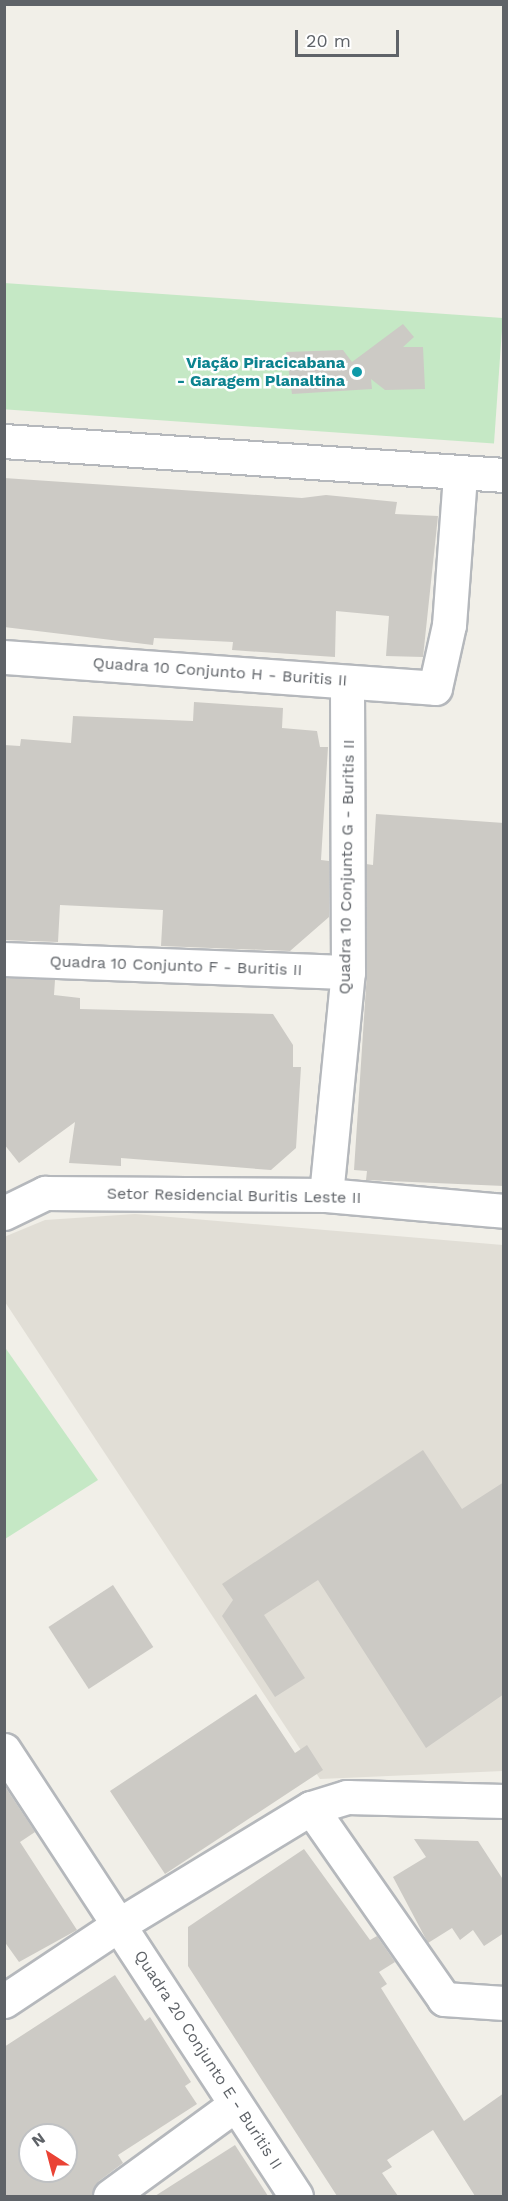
<!DOCTYPE html>
<meta charset="utf-8">
<style>
body{margin:0}
#map{position:relative;width:508px;height:2201px;overflow:hidden;background:#f1efe8;font-family:"Work Sans",sans-serif}
div>[style]{position:absolute}
.education>*{inset:0;background:#e1ded6}
.green>*{inset:0;background:#c5e8c5;transform-origin:0 0}
.building>*{inset:0;background:#cccac5;transform-origin:0 0}
.roads{filter:drop-shadow(2px 0 #b5b8bc) drop-shadow(-2px 0 #b5b8bc) drop-shadow(0 2px #b5b8bc) drop-shadow(0 -2px #b5b8bc)}
.minor>*{height:33px;margin:-16.5px;padding:0 16.5px;transform-origin:16.5px;border-radius:16.5px;background:#fff}
.tertiary>*{height:33px;margin:-16.5px;padding:0 16.5px;transform-origin:16.5px;border-radius:16.5px;background:#fff}
.dots>*{width:16px;height:16px;translate:-50% -50%;box-sizing:border-box;border:3px solid #fff;border-radius:50%}
span{translate:-50% -50%;white-space:nowrap;text-align:center;line-height:1.15;-webkit-text-stroke:5px #fff;paint-order:stroke}
.culture-label{font-size:16px;color:#0d838f;font-weight:700}
.right{translate:-100% -50%;text-align:right}
.street-label{font-size:16px;color:#5f6368}
.frame{position:absolute;inset:0;border:6px solid #5f6368;pointer-events:none}
.north{position:absolute;left:18px;top:2123px;width:60px;height:60px;box-sizing:border-box;background:#fff;border:2px solid #bfc1c3;border-radius:50%;rotate:324deg;font-size:16px;font-weight:700;line-height:24px;text-align:center;color:#5f6368}
.north::after{content:'';display:block;margin:auto;width:21px;height:27px;background:#ea4335;clip-path:polygon(50% 0,100% 100%,50% 72%,0 100%)}
.scale{position:absolute;left:295px;top:30px;width:104px;height:27px;box-sizing:border-box;border:3px solid #5f6368;border-top:0;padding-left:8px;font-size:18px;line-height:21px;white-space:nowrap;color:#5f6368;-webkit-text-stroke:4px #fff;paint-order:stroke}
</style>
<div id="map">
<div class="education">
<div style="clip-path:polygon(135px 1214px,503px 1245px,503px 1771px,320px 1779px,5px 1302px,4px 1237px,45px 1220px)"></div>
</div>
<div class="green">
<div style="left:4px;top:283px;width:500px;height:126px;rotate:4deg"></div>
<div style="clip-path:polygon(4px 1346px,98px 1480px,5px 1539px,4px 1539px)"></div>
</div>
<div class="building">
<div style="clip-path:polygon(403px 324px,414px 337px,403px 347px,423px 347px,425px 389px,385px 390px,371px 379px,372px 389px,292px 394px,286px 352px,343px 350px,352px 362px)"></div>
<div style="clip-path:polygon(4px 478px,302px 498px,326px 495px,397px 502px,395px 514px,438px 516px,423px 657px,386px 656px,389px 616px,336px 611px,335px 657px,232px 650px,233px 642px,154px 638px,153px 645px,4px 627px)"></div>
<div style="clip-path:polygon(194px 702px,283px 708px,282px 728px,317px 731px,320px 747px,328px 747px,321px 860px,329px 861px,329px 917px,290px 951px,161px 946px,163px 910px,60px 905px,58px 942px,4px 940px,4px 745px,20px 746px,21px 739px,71px 743px,73px 716px,193px 721px)"></div>
<div style="clip-path:polygon(376px 814px,504px 823px,504px 1186px,366px 1180px,367px 1171px,354px 1170px,367px 972px,366px 864px,373px 865px)"></div>
<div style="clip-path:polygon(4px 978px,55px 980px,54px 995px,80px 998px,80px 1009px,273px 1014px,293px 1045px,293px 1067px,301px 1067px,296px 1148px,271px 1170px,121px 1158px,121px 1166px,69px 1163px,75px 1122px,19px 1163px,4px 1144px)"></div>
<div style="clip-path:polygon(423px 1450px,462px 1509px,504px 1482px,504px 1694px,426px 1748px,318px 1580px,264px 1615px,305px 1678px,275px 1697px,222px 1616px,233px 1600px,222px 1584px)"></div>
<div style="left:113px;top:1585px;width:74px;height:77px;rotate:57deg"></div>
<div style="clip-path:polygon(256px 1694px,295px 1753px,307px 1745px,323px 1770px,165px 1874px,110px 1791px)"></div>
<div style="clip-path:polygon(4px 1785px,35px 1832px,20px 1842px,77px 1930px,19px 1962px,4px 1941px)"></div>
<div style="clip-path:polygon(414px 1839px,478px 1841px,504px 1881px,504px 1933px,484px 1946px,473px 1930px,460px 1940px,452px 1928px,428px 1943px,393px 1877px,426px 1857px)"></div>
<div style="clip-path:polygon(304px 1849px,370px 1940px,377px 1936px,395px 1962px,379px 1972px,387px 1984px,381px 1988px,464px 2121px,504px 2093px,504px 2196px,475px 2196px,433px 2130px,387px 2160px,392px 2167px,382px 2173px,398px 2196px,337px 2196px,188px 1966px,188px 1927px)"></div>
<div style="clip-path:polygon(evenodd,115px 1975px,145px 2021px,150px 2017px,191px 2082px,185px 2086px,197px 2104px,118px 2155px,123px 2163px,99px 2181px,92px 2196px,4px 2196px,4px 2047px,115px 1975px,30px 2135px,66px 2135px,66px 2171px,30px 2171px,30px 2135px)"></div>
<div style="clip-path:polygon(235px 2145px,268px 2196px,155px 2196px)"></div>
</div>
<div class="roads">
<div class="minor">
<div style="left:4px;top:657px;width:432px;rotate:4.1deg"></div>
<div style="left:435px;top:688px;width:65px;rotate:-77.5deg"></div>
<div style="left:449px;top:625px;width:150px;rotate:-85.8deg"></div>
<div style="left:4px;top:959px;width:344px;rotate:2.2deg"></div>
<div style="left:326px;top:1195px;width:224px;rotate:-84.4deg"></div>
<div style="left:348px;top:972px;width:290px;rotate:-90.2deg"></div>
<div style="left:4px;top:1213px;width:46px;rotate:-26deg"></div>
<div style="left:45px;top:1193px;width:281px;rotate:0.4deg"></div>
<div style="left:326px;top:1195px;width:179px;rotate:5.1deg"></div>
<div style="left:4px;top:1750px;width:533px;rotate:56.79deg"></div>
<div style="left:311px;top:1808px;width:233px;rotate:55.1deg"></div>
<div style="left:444px;top:1999px;width:60px;rotate:3.8deg"></div>
<div style="left:4px;top:2001px;width:139px;rotate:-33.6deg"></div>
<div style="left:120px;top:1924px;width:223px;rotate:-31.3deg"></div>
<div style="left:311px;top:1808px;width:38px;rotate:-17deg"></div>
<div style="left:347px;top:1797px;width:157px;rotate:1.5deg"></div>
<div style="left:110px;top:2196px;width:155px;rotate:-36.1deg"></div>
</div>
<div class="tertiary">
<div style="left:4px;top:441px;width:501px;rotate:3.89deg"></div>
</div>
</div>
<div class="dots">
<div style="left:357px;top:372px;background:#0f9aa8"></div>
</div>
<div class="culture-label">
<span class="right" style="left:345px;top:372px">Viação Piracicabana<br>- Garagem Planaltina</span>
</div>
<div class="street-label">
<span style="left:220px;top:672px;rotate:4deg">Quadra 10 Conjunto H - Buritis II</span>
<span style="left:347px;top:867px;rotate:-89deg">Quadra 10 Conjunto G - Buritis II</span>
<span style="left:176px;top:966px;rotate:2deg">Quadra 10 Conjunto F - Buritis II</span>
<span style="left:234px;top:1196px;rotate:1deg">Setor Residencial Buritis Leste II</span>
<span style="left:208px;top:2060px;rotate:57deg">Quadra 20 Conjunto E - Buritis II</span>
</div>
<div class="frame"></div>
<div class="north">N</div>
<div class="scale">20 m</div>
</div>
